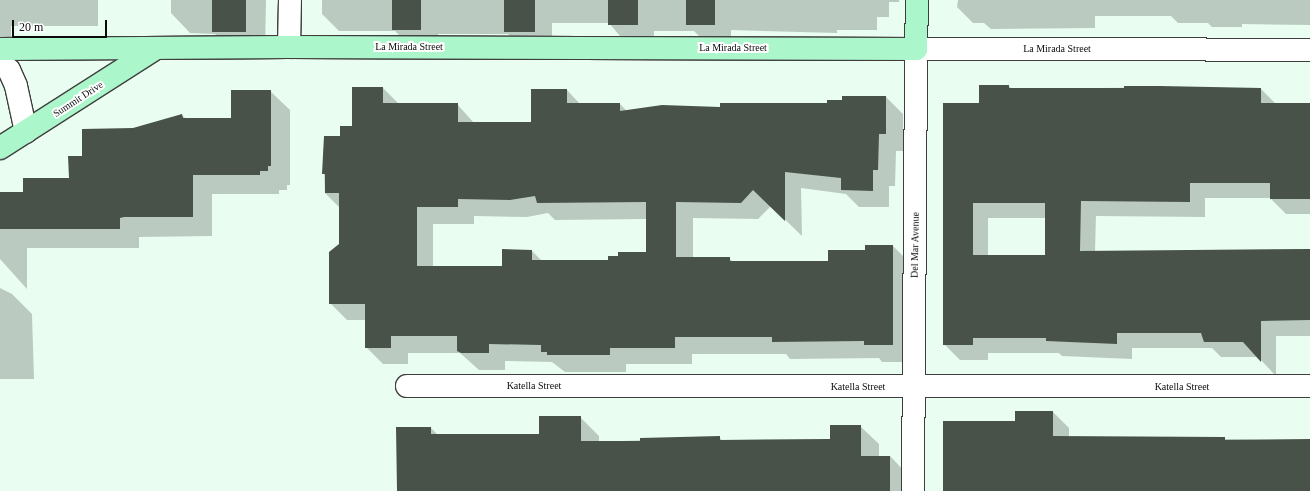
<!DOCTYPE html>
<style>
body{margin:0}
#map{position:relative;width:1310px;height:491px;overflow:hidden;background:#eafdf1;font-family:Georgia,serif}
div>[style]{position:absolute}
.shadow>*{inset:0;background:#0003}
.building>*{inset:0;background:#495248;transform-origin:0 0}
.roads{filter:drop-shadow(1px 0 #3e3e3e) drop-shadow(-1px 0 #3e3e3e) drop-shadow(0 1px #3e3e3e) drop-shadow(0 -1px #3e3e3e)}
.street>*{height:22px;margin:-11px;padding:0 11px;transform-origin:11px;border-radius:11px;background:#fff}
.secondary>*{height:22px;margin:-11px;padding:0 11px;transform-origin:11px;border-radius:11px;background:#acf6cb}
span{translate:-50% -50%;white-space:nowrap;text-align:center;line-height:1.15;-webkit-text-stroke:4px #fff;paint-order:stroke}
.street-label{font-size:10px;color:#0b0b0b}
.scale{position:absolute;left:12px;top:20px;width:95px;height:18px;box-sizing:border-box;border:2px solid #0b0b0b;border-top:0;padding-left:5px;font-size:12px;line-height:14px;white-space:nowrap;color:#0b0b0b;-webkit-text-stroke:3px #fff;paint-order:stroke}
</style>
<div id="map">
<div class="shadow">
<div style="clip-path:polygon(0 0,98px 0,98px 26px,11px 26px,11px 45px,0 45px)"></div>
<div style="clip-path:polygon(171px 0,266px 0,265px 51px,233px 51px,215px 34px,190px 33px,171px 13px)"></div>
<div style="clip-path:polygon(322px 0,899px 0,899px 2px,889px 2px,889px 17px,877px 17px,877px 30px,837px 30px,837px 33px,731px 30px,731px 41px,704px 41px,694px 31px,654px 31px,654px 42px,625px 42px,609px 23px,552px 23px,552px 48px,522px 48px,508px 34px,438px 34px,438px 46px,410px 46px,395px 31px,339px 31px,322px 14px)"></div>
<div style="clip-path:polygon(958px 0,1310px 0,1310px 25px,1242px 24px,1242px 27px,1212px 27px,1208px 23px,1178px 23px,1171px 16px,1095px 16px,1095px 28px,991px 29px,984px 23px,973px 23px,957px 7px)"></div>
<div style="clip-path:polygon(evenodd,980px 86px,1009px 86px,1012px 89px,1189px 87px,1192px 89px,1261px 89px,1276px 104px,1310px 104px,1310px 214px,1286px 214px,1270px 198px,1205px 198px,1205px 217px,1096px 216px,1095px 252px,1310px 251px,1310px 336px,1276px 336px,1276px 376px,1258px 357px,1221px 357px,1212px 348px,1132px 348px,1132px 359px,1062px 356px,1059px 353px,988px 353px,988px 360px,960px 360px,944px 344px,980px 104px,980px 86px,988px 218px,1046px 218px,1046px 256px,988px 256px,988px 218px)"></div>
<div style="clip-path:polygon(evenodd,353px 88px,383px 88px,399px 104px,457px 104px,474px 123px,532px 123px,567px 90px,580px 104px,620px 104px,627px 111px,828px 104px,886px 97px,903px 114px,903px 151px,896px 151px,895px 186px,889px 186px,889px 207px,859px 207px,846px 194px,801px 188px,802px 236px,771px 206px,758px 219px,693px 218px,693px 258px,729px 258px,733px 262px,830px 262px,866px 251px,893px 246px,910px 263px,910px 362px,882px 362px,879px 358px,790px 359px,786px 354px,692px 354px,692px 364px,626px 364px,626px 372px,565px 372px,552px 362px,505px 361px,505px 370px,479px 370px,460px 353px,408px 353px,408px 364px,383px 364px,366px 347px,366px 320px,347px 320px,330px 303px,340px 244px,340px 208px,325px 193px,323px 150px,353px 127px,353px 88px,548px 213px,555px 220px,647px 219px,647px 252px,609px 261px,542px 261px,532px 251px,503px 267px,433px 267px,433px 224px,474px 224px,474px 216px,527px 217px,548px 213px)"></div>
<div style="clip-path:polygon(270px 91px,290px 110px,290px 185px,287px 185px,287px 190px,279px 190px,279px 194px,212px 194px,212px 236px,139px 237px,139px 248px,27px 248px,27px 289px,0 259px,0 193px,24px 193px,70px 179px,84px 157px,133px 129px,182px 115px,186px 119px,232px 119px)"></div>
<div style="clip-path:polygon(0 288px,12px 294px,32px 314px,34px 379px,0 379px)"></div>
<div style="clip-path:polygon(1053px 412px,1069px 428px,1069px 437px,1310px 440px,1310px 491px,944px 491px,1016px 422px)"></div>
<div style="clip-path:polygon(580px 417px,599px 436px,599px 442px,719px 437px,723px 441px,831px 440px,860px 426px,879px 444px,879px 456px,890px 456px,908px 475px,910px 491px,398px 491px,431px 428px,438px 435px,540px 435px)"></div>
</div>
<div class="building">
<div style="left:212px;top:0;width:34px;height:32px"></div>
<div style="left:392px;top:0;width:29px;height:30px"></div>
<div style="left:504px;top:0;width:31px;height:32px"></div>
<div style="left:608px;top:0;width:30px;height:25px"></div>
<div style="left:686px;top:0;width:29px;height:25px"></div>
<div style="clip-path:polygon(evenodd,979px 85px,1009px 85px,1009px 88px,1124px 88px,1124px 86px,1160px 86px,1261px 88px,1261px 103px,1310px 103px,1310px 199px,1270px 199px,1270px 183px,1190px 183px,1190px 202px,1081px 201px,1080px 251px,1310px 249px,1310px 320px,1261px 321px,1261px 362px,1243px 342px,1204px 342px,1201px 333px,1117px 333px,1117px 344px,1046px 341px,1046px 338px,973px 338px,973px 345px,943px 345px,943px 103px,979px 103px,979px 85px,973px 203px,1045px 203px,1045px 255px,973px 255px,973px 203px)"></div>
<div style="clip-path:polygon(evenodd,352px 87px,383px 87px,383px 103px,458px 103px,458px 122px,531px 122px,531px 89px,567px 89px,567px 103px,620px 103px,620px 111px,662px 105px,720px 107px,720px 103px,827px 103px,827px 100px,842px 100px,842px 96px,886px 96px,886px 134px,879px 134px,878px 170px,873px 170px,873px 191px,841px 190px,841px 178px,785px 172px,785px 221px,753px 190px,741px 203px,676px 202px,676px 257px,730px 257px,730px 261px,828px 261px,828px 250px,865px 250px,865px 245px,893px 245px,893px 345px,864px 345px,864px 341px,772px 342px,772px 337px,675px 337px,675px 348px,610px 348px,610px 355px,547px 355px,547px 352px,541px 352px,541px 345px,489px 344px,489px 353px,461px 353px,457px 351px,457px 336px,391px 336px,391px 348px,365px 348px,365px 304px,329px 304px,329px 252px,339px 244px,339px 193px,325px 193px,325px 174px,322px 174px,324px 136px,340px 136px,340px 126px,352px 126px,352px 87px,535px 196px,537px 203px,646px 202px,646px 252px,618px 252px,618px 256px,608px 256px,608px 260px,532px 260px,532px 250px,502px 249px,502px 266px,417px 266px,417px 207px,458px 207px,458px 199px,510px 200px,535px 196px)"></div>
<div style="clip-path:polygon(231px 90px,271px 90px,271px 166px,268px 166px,268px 171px,260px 171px,260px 175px,193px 175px,193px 217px,124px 217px,120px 218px,120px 229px,0 229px,0 192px,23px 192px,23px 178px,69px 178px,68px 156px,82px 156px,82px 129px,133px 128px,182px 114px,183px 118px,231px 118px)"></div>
<div style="clip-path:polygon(1015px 411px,1053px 411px,1053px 436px,1225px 437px,1225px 440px,1310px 439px,1310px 491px,943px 491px,943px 421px,1015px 421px)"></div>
<div style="clip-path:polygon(539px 416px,581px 416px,581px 441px,640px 441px,640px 438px,720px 436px,720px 440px,830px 439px,830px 425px,861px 425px,861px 456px,890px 456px,890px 491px,397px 491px,396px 427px,431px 427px,431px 434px,539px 434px)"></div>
</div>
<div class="roads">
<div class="street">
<div style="left:289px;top:47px;width:47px;rotate:-88.8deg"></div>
<div style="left:0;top:62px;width:12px;rotate:42deg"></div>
<div style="left:9px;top:70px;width:17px;rotate:66deg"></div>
<div style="left:16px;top:86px;width:47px;rotate:77.7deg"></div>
<div style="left:407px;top:386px;width:903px"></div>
<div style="left:913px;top:491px;width:442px;rotate:-89.6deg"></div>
<div style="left:916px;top:49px;width:394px;rotate:0.1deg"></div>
</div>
<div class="secondary">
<div style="left:0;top:49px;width:289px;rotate:-0.4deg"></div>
<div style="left:289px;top:47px;width:627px;rotate:0.18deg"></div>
<div style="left:916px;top:49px;width:49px;rotate:-88.8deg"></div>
<div style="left:0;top:148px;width:184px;rotate:-32.6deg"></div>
</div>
</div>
<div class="street-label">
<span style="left:409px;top:47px">La Mirada Street</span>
<span style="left:733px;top:48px">La Mirada Street</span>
<span style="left:1057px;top:49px">La Mirada Street</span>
<span style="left:78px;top:99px;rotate:-33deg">Summit Drive</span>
<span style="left:915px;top:245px;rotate:-89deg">Del Mar Avenue</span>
<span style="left:534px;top:386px">Katella Street</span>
<span style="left:858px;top:387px">Katella Street</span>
<span style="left:1182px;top:387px">Katella Street</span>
</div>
<div class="scale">20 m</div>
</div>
